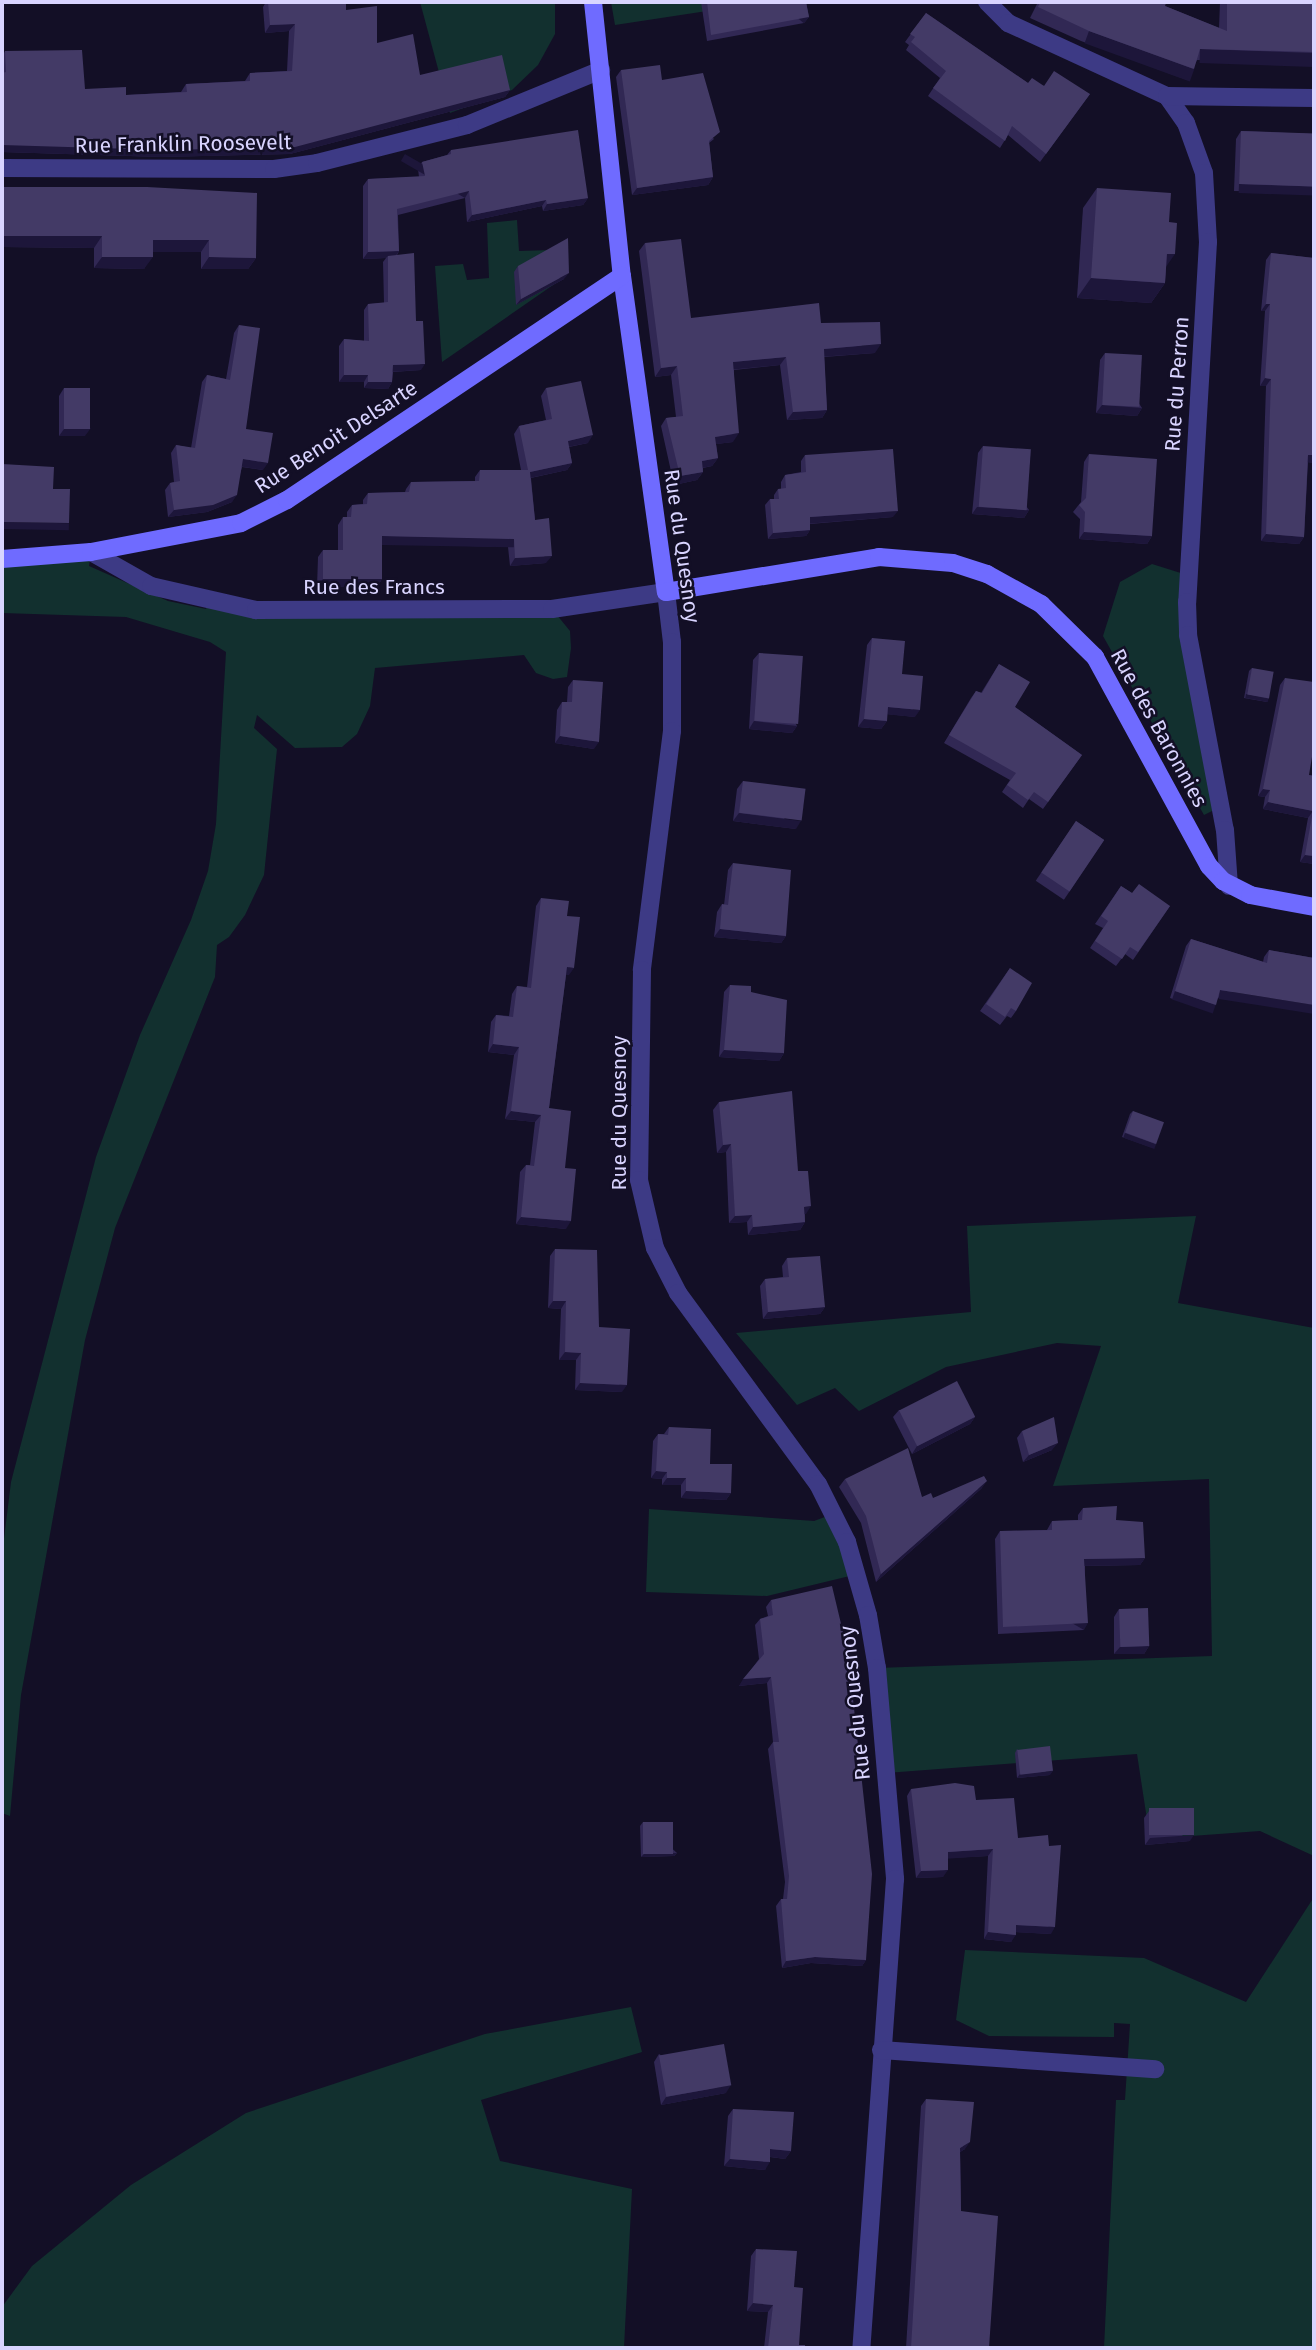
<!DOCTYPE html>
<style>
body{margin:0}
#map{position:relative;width:1316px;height:2350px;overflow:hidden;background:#130f26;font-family:"Fira Sans",sans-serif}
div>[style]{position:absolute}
.green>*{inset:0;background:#12302f}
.street>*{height:18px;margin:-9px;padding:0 9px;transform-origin:9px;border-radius:9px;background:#3d3a85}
.secondary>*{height:18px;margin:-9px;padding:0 9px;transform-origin:9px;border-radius:9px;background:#6f6bff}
.wall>*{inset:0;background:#312854;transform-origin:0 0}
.shaded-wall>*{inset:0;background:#1d163a;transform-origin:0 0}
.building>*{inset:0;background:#433a66;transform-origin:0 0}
span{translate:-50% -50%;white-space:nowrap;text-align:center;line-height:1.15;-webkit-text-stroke:5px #130f26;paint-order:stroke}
.street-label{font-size:21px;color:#d9d4ff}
.frame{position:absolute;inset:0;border:4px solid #d9d4ff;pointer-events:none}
</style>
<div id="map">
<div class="green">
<div style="clip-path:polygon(420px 2px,555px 2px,555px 34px,538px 65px,512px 90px,450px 113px)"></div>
<div style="clip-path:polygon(611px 2px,706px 2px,707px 11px,615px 25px)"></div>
<div style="clip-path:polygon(517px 220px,519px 251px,551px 250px,556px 283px,442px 362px,435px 266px,463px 264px,467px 280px,489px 278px,487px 223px)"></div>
<div style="clip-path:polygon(91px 552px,89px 566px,168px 601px,206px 609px,207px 600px,552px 609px,570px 631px,571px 648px,567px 677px,553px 679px,536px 673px,524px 655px,375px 668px,370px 706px,357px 734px,342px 747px,295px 748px,257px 715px,254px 728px,277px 749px,264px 875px,245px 915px,229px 937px,217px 945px,215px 977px,115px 1228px,85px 1340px,21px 1695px,10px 1816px,2px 1813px,2px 1555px,11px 1482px,96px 1157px,140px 1035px,191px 920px,208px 871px,216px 824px,226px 652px,210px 642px,126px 617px,2px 613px,2px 559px)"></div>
<div style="clip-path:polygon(1152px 564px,1187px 575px,1220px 807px,1204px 815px,1103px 636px,1120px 582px)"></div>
<div style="clip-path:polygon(1196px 1216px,1178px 1303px,1314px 1328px,1314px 1856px,1260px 1831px,1150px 1839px,1137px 1754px,886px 1773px,877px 1668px,1212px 1656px,1209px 1479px,1053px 1486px,1101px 1346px,1057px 1343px,946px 1367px,859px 1411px,835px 1388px,797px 1405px,736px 1333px,971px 1312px,967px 1226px)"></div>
<div style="clip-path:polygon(649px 1509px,814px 1521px,833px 1514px,858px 1574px,767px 1596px,646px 1592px)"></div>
<div style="clip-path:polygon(1314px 1897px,1314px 2348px,1104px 2348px,1116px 2100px,1125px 2100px,1130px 2024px,1114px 2023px,1114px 2037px,989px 2036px,956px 2020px,965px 1950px,1144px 1958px,1246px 2002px)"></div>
<div style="clip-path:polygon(631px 2007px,642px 2052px,481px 2100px,500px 2161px,632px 2189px,624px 2348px,2px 2348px,2px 2307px,32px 2266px,131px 2185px,246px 2113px,485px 2034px)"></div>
</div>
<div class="street">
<div style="left:987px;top:2px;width:30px;rotate:45deg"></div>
<div style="left:1008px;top:23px;width:175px;rotate:24.7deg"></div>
<div style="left:1167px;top:96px;width:33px;rotate:55deg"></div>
<div style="left:1186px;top:123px;width:53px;rotate:70.2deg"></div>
<div style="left:1204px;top:173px;width:69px;rotate:86.7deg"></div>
<div style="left:1208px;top:242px;width:361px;rotate:93.3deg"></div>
<div style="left:1187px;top:602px;width:33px;rotate:88deg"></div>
<div style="left:1188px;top:635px;width:198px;rotate:79.3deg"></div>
<div style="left:1225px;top:830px;width:56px;rotate:85.9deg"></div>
<div style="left:1167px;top:96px;width:147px;rotate:0.8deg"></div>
<div style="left:2px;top:168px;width:272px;rotate:0.2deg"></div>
<div style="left:274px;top:169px;width:43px;rotate:-7.9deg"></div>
<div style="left:317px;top:163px;width:155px;rotate:-14.2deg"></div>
<div style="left:467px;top:125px;width:145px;rotate:-22.3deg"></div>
<div style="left:91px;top:552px;width:69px;rotate:29.5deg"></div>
<div style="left:151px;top:586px;width:108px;rotate:12.9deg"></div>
<div style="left:256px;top:610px;width:296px;rotate:-0.2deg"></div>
<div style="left:552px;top:609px;width:115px;rotate:-8.5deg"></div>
<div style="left:666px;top:592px;width:50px;rotate:83.2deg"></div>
<div style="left:672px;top:642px;width:89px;rotate:90deg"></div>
<div style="left:672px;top:731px;width:241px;rotate:97.2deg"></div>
<div style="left:642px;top:970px;width:210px;rotate:90.8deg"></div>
<div style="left:639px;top:1180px;width:70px;rotate:76.8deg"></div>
<div style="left:655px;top:1248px;width:51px;rotate:62.9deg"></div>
<div style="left:678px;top:1293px;width:237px;rotate:53.8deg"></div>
<div style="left:818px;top:1484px;width:65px;rotate:63.4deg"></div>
<div style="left:847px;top:1542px;width:76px;rotate:74deg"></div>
<div style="left:868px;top:1615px;width:54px;rotate:80.4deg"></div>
<div style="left:877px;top:1668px;width:212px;rotate:85.1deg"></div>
<div style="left:895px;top:1879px;width:470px;rotate:94.1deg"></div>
<div style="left:881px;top:2050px;width:275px;rotate:4deg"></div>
</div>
<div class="secondary">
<div style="left:593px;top:2px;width:276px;rotate:84deg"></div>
<div style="left:622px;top:276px;width:319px;rotate:82.1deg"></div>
<div style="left:666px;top:592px;width:216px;rotate:-9.3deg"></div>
<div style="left:879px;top:557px;width:74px;rotate:4.6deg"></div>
<div style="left:953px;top:563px;width:36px;rotate:18deg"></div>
<div style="left:987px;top:574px;width:62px;rotate:29.1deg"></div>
<div style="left:1041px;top:604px;width:76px;rotate:44.5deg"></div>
<div style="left:1095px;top:657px;width:238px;rotate:61.4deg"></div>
<div style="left:1209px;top:866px;width:21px;rotate:47deg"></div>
<div style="left:1223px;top:881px;width:30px;rotate:27deg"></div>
<div style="left:1250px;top:895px;width:65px;rotate:10.6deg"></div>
<div style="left:2px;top:559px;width:89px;rotate:-4.5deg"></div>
<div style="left:91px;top:552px;width:153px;rotate:-10.9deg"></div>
<div style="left:241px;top:523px;width:51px;rotate:-26.6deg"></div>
<div style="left:287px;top:500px;width:403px;rotate:-33.8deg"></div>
</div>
<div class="wall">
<div style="clip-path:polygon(266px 2px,346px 2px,346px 10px,377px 43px,420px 75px,510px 90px,505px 97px,290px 154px,161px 157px,2px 152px,2px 57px,5px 51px,85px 89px,126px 95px,181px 92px,186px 84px,245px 81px,250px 73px,287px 71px,289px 31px,265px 33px,263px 7px)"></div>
<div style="clip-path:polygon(701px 2px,806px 2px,809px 17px,804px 23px,707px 41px)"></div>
<div style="clip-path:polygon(1038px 2px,1166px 2px,1165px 6px,1219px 28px,1220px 2px,1314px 2px,1314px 63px,1197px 60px,1187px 80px,1081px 41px,1030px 18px)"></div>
<div style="clip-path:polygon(926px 13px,1028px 83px,1090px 94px,1040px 162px,1008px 135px,1000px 148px,928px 96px,940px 78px,906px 50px,909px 45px,905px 42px)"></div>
<div style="clip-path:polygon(621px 70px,662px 80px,714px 139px,709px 143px,713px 177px,708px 185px,632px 195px,616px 77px)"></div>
<div style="clip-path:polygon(1241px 131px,1314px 134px,1314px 193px,1234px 191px,1236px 139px)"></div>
<div style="clip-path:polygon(451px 150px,588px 198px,583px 205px,543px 211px,542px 206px,467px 222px,465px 198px,398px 215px,399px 251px,397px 255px,416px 321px,421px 370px,393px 372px,392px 382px,388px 389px,364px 388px,364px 382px,339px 382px,339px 346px,344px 339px,364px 341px,364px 310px,368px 304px,384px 303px,383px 262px,386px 258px,363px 259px,363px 186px,368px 179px,419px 177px,418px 169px,422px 162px,447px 155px)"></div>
<div style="clip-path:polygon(2px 187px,147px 187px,256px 258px,248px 269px,201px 269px,201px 252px,153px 252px,144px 269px,94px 268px,94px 248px,2px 247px)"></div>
<div style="clip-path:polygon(1097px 188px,1166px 268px,1165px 283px,1151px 303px,1077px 298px,1083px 208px)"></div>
<div style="clip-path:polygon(645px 243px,691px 318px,821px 323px,875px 353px,824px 357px,827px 410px,822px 418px,787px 420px,780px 365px,734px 370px,733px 442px,716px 444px,718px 458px,712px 466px,703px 468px,703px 472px,697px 480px,674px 485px,661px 426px,666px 418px,676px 417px,671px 375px,655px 377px,639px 251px)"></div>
<div style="clip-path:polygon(1271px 253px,1314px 258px,1314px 463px,1308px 462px,1304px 537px,1299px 544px,1261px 541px,1266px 386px,1260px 386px,1265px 311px,1261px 311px,1266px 260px)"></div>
<div style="clip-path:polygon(518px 266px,564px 279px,516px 305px,514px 272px)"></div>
<div style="clip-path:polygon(239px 325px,246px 429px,263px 470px,242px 467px,232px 502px,207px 512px,168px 517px,165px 490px,170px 483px,174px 482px,171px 453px,176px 445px,191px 448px,202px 382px,207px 375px,226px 379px,234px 333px)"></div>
<div style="clip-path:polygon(1105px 353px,1142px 408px,1137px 416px,1096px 413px,1100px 360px)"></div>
<div style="clip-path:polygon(64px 388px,85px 436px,59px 436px,59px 396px)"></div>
<div style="clip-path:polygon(546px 388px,588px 443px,569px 447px,572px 463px,567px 470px,531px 478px,535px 520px,546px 563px,510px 566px,508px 547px,382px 544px,382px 579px,377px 587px,317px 587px,318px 557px,323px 550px,338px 550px,338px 525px,343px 517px,347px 517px,347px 512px,352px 505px,363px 504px,363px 500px,368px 493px,405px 492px,406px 489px,411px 482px,475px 481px,475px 477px,480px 470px,521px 470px,514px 434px,519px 426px,546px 420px,541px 396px)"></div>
<div style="clip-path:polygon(983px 446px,1029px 510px,1024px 518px,972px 514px,978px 453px)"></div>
<div style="clip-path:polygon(1089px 454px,1152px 536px,1147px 544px,1079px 539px,1080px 519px,1073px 512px,1081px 502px,1084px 462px)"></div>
<div style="clip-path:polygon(805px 455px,893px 517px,810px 524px,810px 530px,806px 536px,768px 539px,765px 505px,770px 499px,774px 499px,774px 495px,778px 489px,781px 489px,781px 482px,785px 475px,801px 472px,801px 461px)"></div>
<div style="clip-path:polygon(872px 638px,902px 674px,915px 717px,887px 714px,887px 721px,881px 729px,858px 727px,867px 645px)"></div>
<div style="clip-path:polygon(759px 653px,797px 726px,792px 733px,749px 729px,753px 660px)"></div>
<div style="clip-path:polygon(999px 664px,1015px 707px,1082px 755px,1043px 809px,1029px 799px,1023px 808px,1002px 792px,1010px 780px,944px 743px,971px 698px,976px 691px,981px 693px)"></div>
<div style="clip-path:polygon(1252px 668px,1267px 702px,1244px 698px,1249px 671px)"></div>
<div style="clip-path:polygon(1285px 678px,1309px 775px,1314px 776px,1314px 864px,1300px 862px,1308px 818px,1263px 809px,1265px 797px,1258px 796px,1280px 685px)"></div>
<div style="clip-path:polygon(573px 680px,594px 749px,555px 743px,557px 710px,562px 702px,567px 702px,568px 687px)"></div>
<div style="clip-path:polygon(743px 781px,796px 829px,733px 821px,737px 789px)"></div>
<div style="left:1076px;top:821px;width:34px;height:72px;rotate:34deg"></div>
<div style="clip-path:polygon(733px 863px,786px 936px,781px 943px,714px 937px,717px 912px,722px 904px,724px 905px,728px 870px)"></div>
<div style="clip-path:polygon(1121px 886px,1132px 893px,1170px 906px,1133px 960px,1125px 954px,1116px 966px,1090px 948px,1103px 928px,1095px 924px)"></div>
<div style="clip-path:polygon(541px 898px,567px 916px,569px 975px,566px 975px,549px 1108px,565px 1168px,566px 1229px,516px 1224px,520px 1172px,526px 1165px,530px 1165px,535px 1122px,505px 1119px,514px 1055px,488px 1052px,491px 1022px,496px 1015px,509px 1016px,512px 994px,517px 986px,527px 987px,536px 906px)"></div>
<div style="clip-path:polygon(1191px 939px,1263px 962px,1264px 957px,1269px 950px,1314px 958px,1218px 998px,1211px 1012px,1170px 998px,1186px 946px)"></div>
<div style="clip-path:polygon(1010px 968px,1016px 1011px,1011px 1018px,1007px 1016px,1000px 1025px,980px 1011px)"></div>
<div style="clip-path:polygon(730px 985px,751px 992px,784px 1053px,779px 1061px,719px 1057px,724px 992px)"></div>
<div style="clip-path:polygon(719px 1102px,798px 1171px,806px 1214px,805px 1214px,805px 1222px,800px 1230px,748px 1235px,747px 1222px,729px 1223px,726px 1152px,717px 1153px,713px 1110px)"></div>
<div style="clip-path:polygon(1133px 1111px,1156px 1144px,1153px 1148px,1122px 1137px,1130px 1114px)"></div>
<div style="clip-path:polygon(555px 1249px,599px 1327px,622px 1392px,575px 1390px,576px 1360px,559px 1360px,561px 1309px,548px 1308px,550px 1256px)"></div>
<div style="clip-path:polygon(787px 1258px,825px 1307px,820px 1314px,763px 1319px,760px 1286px,765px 1279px,783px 1277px,782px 1266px)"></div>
<div style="clip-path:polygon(899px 1410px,975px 1417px,970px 1424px,912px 1454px,893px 1417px)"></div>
<div style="clip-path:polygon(669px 1427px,710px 1464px,731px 1493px,726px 1500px,681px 1498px,681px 1485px,662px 1485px,662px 1479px,651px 1478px,653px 1441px,658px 1434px,664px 1434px)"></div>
<div style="clip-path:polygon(1022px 1431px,1052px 1450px,1023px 1462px,1017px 1438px)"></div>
<div style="clip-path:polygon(845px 1479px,922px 1497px,933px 1498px,982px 1488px,876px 1582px,861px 1523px,839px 1487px)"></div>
<div style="clip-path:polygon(1083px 1508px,1116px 1520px,1145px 1558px,1140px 1565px,1085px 1566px,1084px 1630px,998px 1634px,995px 1539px,1000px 1531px,1047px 1530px,1052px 1521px,1078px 1520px,1078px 1515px)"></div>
<div style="clip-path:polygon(771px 1600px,866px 1960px,862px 1966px,811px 1963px,782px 1968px,776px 1906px,781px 1899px,783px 1899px,785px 1882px,768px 1749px,773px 1742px,767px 1683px,739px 1686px,759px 1659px,755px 1625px,760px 1619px,768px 1616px,766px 1607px)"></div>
<div style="clip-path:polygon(1119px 1609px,1149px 1646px,1144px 1654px,1114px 1654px,1114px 1617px)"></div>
<div style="clip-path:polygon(1017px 1749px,1050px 1775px,1017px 1778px,1015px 1753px)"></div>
<div style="clip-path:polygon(911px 1789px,976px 1800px,1018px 1838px,1051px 1934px,1016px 1932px,1011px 1942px,984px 1939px,988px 1856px,948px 1858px,943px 1877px,916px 1878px,907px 1796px)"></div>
<div style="clip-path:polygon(1149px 1811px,1190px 1841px,1145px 1845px,1144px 1818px)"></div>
<div style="clip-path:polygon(643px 1822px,677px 1853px,674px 1856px,641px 1857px,640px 1826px)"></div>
<div style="clip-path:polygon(659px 2054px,726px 2093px,661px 2105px,654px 2062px)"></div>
<div style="clip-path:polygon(926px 2099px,965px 2149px,960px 2152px,961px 2211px,989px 2348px,906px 2348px,921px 2106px)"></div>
<div style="clip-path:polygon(733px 2109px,791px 2151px,785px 2159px,770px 2157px,765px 2170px,724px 2166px,728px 2116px)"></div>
<div style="clip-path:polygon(756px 2249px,794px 2287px,799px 2345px,805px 2348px,764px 2348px,768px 2312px,747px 2311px,751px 2256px)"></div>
</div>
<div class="shaded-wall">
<div style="left:809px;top:17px;width:8px;height:100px;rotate:130deg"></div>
<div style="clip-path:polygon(295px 24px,289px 31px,265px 33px,270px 25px)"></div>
<div style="left:1089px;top:31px;width:112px;height:13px;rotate:20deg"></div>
<div style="left:1200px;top:49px;width:114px;height:14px;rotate:2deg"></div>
<div style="clip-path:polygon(510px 90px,505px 97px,290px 154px,161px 157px,2px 152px,2px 145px)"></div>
<div style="clip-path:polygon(713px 177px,708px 185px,632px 195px,637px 188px)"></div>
<div style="left:1239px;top:184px;width:75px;height:9px;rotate:2deg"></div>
<div style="left:469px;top:191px;width:8px;height:74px;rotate:120deg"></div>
<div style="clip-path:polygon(588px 198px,583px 205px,543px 211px,547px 204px)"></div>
<div style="clip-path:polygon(546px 200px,542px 206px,467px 222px,472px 215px)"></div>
<div style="clip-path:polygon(2px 236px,102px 236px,94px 248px,2px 247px)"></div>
<div style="clip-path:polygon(153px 240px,209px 240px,201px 252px,145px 252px)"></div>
<div style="clip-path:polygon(399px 251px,395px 257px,388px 256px,386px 258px,363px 259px,368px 252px)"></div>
<div style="clip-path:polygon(1167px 254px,1175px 254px,1161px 274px)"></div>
<div style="clip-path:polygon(102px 257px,153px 257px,144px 269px,94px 268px)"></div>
<div style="clip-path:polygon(209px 257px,256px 258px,248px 269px,201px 269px)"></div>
<div style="clip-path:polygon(569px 273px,564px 279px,516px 305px,521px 299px)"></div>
<div style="clip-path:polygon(1091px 278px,1165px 283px,1151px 303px,1077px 298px)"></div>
<div style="clip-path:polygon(1266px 304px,1270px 304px,1265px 311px,1261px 311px)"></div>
<div style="clip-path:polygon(881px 344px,875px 353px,818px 357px,824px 349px)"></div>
<div style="clip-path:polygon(786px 357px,780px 365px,728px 370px,733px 362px)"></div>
<div style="clip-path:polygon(425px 364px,421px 370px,388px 372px,393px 365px)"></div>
<div style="clip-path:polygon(677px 366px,671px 375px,655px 377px,661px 368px)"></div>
<div style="clip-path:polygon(344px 375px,368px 375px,364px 382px,339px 382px)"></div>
<div style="clip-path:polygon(1265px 378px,1271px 379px,1266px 386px,1260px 386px)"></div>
<div style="clip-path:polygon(368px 382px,392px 382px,388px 389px,364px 388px)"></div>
<div style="clip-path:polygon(1102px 405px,1142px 408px,1137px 416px,1096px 413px)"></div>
<div style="clip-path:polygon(827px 410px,822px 418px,787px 420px,793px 412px)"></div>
<div style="clip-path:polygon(91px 428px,85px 436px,59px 436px,64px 429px)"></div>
<div style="clip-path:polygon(739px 433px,733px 442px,709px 445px,715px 437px)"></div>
<div style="clip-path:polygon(593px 435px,588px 443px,562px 448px,568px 441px)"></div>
<div style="clip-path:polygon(1308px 455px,1314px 455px,1314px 463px,1303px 462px)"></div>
<div style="clip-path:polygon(718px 458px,712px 466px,696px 469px,702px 461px)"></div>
<div style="clip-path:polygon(243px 459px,268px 463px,263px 470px,238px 466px)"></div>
<div style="clip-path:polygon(572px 463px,567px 470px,525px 479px,530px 472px)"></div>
<div style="clip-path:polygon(703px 472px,697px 480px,674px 485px,680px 476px)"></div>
<div style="clip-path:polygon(237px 495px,232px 502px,207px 512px,168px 517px,174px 510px)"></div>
<div style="clip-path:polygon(977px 507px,1029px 510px,1024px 518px,972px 514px)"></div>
<div style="clip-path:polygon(898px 511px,893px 517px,805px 524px,810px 517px)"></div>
<div style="left:3px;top:522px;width:66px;height:7px;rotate:1deg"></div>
<div style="clip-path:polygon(810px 530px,806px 536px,768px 539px,773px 533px)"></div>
<div style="clip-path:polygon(1084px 532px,1152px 536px,1147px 544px,1079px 539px)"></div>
<div style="clip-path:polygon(1266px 534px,1304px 537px,1299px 544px,1261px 541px)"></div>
<div style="left:382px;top:536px;width:132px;height:9px;rotate:1deg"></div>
<div style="clip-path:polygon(552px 556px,546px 563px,510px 566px,515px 558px)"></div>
<div style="clip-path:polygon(323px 579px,382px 579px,377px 587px,317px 587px)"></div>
<div style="left:1246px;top:694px;width:23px;height:4px;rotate:10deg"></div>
<div style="clip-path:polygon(888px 707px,920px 710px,915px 717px,883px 714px)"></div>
<div style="clip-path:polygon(864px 719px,887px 721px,881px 729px,858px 727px)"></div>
<div style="clip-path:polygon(754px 721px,797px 726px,792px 733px,749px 729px)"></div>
<div style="clip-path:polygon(560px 736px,599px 742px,594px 749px,555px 743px)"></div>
<div style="clip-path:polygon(1263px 789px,1270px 790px,1265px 797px,1258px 796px)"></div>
<div style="clip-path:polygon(1268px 802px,1313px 811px,1308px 818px,1263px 809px)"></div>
<div style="clip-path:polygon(739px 813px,801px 821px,796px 829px,733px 821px)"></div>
<div style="clip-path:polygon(1305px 855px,1314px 856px,1314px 864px,1300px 862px)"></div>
<div style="clip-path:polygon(720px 929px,786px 936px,781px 943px,714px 937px)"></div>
<div style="clip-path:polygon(567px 967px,574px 968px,569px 975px,562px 975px)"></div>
<div style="left:1220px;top:990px;width:95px;height:9px;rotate:9deg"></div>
<div style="left:1175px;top:991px;width:43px;height:9px;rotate:19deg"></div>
<div style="clip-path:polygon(493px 1044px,519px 1047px,514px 1055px,488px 1052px)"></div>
<div style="clip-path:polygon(724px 1050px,784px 1053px,779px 1061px,719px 1057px)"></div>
<div style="clip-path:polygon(511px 1111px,541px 1115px,535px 1122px,505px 1119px)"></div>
<div style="left:1125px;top:1133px;width:33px;height:5px;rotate:20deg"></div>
<div style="clip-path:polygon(731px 1144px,726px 1152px,717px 1153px,723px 1145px)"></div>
<div style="clip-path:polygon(811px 1206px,806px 1214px,799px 1215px,804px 1207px)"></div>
<div style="clip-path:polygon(752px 1215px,747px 1222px,729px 1223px,735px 1216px)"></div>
<div style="clip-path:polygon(521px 1217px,571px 1221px,566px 1229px,516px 1224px)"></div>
<div style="clip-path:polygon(805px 1222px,800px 1230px,748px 1235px,753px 1227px)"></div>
<div style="clip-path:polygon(553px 1301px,566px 1301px,561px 1309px,548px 1308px)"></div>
<div style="clip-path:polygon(825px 1307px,820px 1314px,763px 1319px,768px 1312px)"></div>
<div style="clip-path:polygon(565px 1352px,581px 1353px,576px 1360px,559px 1360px)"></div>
<div style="clip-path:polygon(580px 1383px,627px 1385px,622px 1392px,575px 1390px)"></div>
<div style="clip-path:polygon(975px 1417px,970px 1424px,912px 1454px,917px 1446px)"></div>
<div style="clip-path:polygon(1058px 1443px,1052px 1450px,1023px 1462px,1029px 1455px)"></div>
<div style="clip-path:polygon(656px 1471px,667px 1472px,662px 1479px,651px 1478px)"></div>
<div style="clip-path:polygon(667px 1478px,686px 1478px,681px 1485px,662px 1485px)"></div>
<div style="clip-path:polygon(987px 1481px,982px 1488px,876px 1582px,881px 1574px)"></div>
<div style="clip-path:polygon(686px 1491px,731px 1493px,726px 1500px,681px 1498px)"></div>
<div style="clip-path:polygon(1145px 1558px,1140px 1565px,1079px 1566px,1084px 1559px)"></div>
<div style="left:1088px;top:1623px;width:8px;height:85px;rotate:120deg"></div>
<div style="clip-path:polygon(1149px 1646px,1144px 1654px,1114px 1654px,1120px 1647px)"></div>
<div style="clip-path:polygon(771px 1677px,767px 1683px,739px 1686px,743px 1679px)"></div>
<div style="clip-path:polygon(1053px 1771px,1050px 1775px,1017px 1778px,1020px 1774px)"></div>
<div style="clip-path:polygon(1194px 1835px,1190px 1841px,1145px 1845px,1150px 1838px)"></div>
<div style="clip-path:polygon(993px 1849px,988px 1856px,943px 1859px,948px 1852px)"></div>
<div style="clip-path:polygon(677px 1853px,674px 1856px,641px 1857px,644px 1854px)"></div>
<div style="clip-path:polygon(948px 1870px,943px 1877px,916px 1878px,921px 1871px)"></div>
<div style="clip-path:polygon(1016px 1925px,1055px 1927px,1051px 1934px,1012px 1932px)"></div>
<div style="clip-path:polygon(988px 1932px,1016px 1935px,1011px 1942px,984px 1939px)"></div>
<div style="clip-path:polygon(815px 1957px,866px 1960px,862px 1966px,811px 1963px,782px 1968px,786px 1961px)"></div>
<div style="clip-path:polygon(731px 2085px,726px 2093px,661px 2105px,666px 2097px)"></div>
<div style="clip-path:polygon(970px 2142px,965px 2149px,955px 2155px,960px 2148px)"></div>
<div style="clip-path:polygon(770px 2149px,791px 2151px,785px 2159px,765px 2156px)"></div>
<div style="clip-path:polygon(730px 2159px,770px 2162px,765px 2170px,724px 2166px)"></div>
<div style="clip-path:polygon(753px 2303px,773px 2305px,768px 2312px,747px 2311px)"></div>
</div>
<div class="building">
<div style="clip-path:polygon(268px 2px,346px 2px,346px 10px,377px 6px,377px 43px,413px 34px,420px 75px,502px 55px,510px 90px,295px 147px,166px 150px,2px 145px,2px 73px,6px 72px,5px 51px,82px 50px,85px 89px,126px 87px,126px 95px,187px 92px,186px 84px,250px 81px,250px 73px,292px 71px,295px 24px,270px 25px)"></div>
<div style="clip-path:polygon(707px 2px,806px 2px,809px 17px,711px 35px)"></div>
<div style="clip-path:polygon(1040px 2px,1166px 2px,1165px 6px,1227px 31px,1227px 2px,1314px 2px,1314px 52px,1200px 49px,1194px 69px,1089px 31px,1038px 7px)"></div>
<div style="clip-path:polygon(926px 13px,1028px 83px,1032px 78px,1044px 86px,1054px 71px,1090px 94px,1046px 154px,1012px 126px,1005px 141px,933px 88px,946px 71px,911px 42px,915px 37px,910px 34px)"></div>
<div style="clip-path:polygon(660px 65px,662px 80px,703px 73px,720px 132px,709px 141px,713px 177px,637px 188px,621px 70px)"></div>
<div style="clip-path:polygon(578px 130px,588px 198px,547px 204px,546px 200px,472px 215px,469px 191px,397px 209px,399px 251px,368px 252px,368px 179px,425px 176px,422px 162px,451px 154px,451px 150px)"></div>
<div style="left:1241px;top:131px;width:73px;height:53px;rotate:2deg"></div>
<div style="clip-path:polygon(2px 187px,147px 187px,257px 193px,256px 258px,209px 257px,209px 240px,153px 240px,153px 257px,102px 257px,102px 236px,2px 236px)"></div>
<div style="clip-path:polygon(1097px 188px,1171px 193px,1169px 222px,1177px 223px,1175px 254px,1167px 254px,1165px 283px,1091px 278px)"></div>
<div style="clip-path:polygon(568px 238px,569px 273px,521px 299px,518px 266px)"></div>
<div style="clip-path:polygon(681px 239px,691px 318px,819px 303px,821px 323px,880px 322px,881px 344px,824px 349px,827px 410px,793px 412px,786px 357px,733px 362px,739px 433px,715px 437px,718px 458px,702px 461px,703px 472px,680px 476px,666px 418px,683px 416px,677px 366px,661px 368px,645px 243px)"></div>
<div style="clip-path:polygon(414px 253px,416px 321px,423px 321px,425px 364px,393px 365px,392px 382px,368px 382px,368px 375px,344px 375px,344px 339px,369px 341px,368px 304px,388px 302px,388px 256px)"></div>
<div style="clip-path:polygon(1271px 253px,1314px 258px,1314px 455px,1308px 455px,1304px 537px,1266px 534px,1271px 379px,1265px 378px,1270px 304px,1266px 304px)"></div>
<div style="clip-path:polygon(239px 325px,260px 328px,246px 429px,273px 433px,268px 463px,243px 459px,237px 495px,213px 505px,174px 510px,170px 483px,180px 481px,176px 445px,195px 448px,207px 375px,230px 380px)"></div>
<div style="left:1105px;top:353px;width:37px;height:52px;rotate:3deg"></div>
<div style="clip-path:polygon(581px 381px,593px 435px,568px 441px,572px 463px,530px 472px,535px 520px,549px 518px,552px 556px,515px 558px,514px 539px,382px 536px,382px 579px,323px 579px,323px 550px,343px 550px,343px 517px,351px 517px,352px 505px,367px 504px,368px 493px,409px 492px,411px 482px,479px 481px,480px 470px,528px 470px,519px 426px,552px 419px,546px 388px)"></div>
<div style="left:64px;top:388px;width:26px;height:41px"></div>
<div style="left:983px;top:446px;width:48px;height:61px;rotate:4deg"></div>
<div style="clip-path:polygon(893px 449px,898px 511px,810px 517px,810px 530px,773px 533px,770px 499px,779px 499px,778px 489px,786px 488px,785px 475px,806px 472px,805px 455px)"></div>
<div style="clip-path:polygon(1089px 454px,1157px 459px,1152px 536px,1084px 532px,1085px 512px,1079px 505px,1086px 498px)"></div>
<div style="clip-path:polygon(2px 464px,54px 467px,53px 489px,70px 489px,69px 523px,3px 522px,3px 533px,2px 533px)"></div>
<div style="clip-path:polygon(872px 638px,905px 641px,902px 674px,923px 676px,920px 710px,888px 707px,887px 721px,864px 719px)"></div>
<div style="left:759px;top:653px;width:44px;height:68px;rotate:4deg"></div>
<div style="clip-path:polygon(999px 664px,1030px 682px,1015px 707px,1082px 755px,1048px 802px,1034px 792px,1028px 800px,1007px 785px,1016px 773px,949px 735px,976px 691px,982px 693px)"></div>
<div style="left:1252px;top:668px;width:22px;height:27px;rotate:10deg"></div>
<div style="clip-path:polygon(1285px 678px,1314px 682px,1314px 745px,1309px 775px,1314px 776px,1314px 856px,1305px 855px,1313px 811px,1268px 802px,1270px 790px,1263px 789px)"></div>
<div style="clip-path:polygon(573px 680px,603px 682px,599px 742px,560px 736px,562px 702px,572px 702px)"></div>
<div style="left:743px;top:781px;width:63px;height:32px;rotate:7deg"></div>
<div style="left:1076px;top:821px;width:34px;height:62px;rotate:34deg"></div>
<div style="clip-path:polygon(733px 863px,791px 870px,786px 936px,720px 929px,722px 904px,728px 905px)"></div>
<div style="clip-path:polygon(1139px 884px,1170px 906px,1138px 952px,1130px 947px,1122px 959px,1095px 941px,1108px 921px,1101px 916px,1121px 886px,1132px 893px)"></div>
<div style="clip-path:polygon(541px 898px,569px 901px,567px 916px,580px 917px,574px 968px,567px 967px,549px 1108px,571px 1111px,565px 1168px,576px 1169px,571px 1221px,521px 1217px,526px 1165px,534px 1166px,541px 1115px,511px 1111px,519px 1047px,493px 1044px,496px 1015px,513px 1017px,517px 986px,531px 988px)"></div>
<div style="clip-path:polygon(1191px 939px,1267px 963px,1269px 950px,1314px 958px,1314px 1005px,1220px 990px,1216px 1005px,1175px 991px)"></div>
<div style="clip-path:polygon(1010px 968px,1032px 983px,1016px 1011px,1011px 1008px,1005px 1017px,986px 1004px)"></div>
<div style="clip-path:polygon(730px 985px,751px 986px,751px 992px,787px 1000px,784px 1053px,724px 1050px)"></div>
<div style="clip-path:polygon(792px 1091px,798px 1171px,808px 1171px,811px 1206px,804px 1207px,805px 1222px,753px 1227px,752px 1215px,735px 1216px,731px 1144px,723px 1145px,719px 1102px)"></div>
<div style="left:1133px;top:1111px;width:33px;height:23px;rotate:20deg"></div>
<div style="clip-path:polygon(555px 1249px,597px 1250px,599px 1327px,630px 1329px,627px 1385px,580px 1383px,581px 1353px,565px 1352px,566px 1301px,553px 1301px)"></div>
<div style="clip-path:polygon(820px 1256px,825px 1307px,768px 1312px,765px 1279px,789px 1277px,787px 1258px)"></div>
<div style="left:957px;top:1381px;width:40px;height:65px;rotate:63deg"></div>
<div style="clip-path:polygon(1054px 1417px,1058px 1443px,1029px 1455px,1022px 1431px)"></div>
<div style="clip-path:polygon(669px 1427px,711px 1429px,710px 1464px,732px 1464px,731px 1493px,686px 1491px,686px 1478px,667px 1478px,667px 1472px,656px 1471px,658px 1434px,668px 1435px)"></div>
<div style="clip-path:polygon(908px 1448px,922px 1497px,931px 1493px,933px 1498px,984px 1476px,987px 1481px,881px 1574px,866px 1516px,845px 1479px)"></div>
<div style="clip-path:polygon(1117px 1506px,1116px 1520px,1143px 1522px,1145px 1558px,1084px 1559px,1088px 1623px,1003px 1627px,1000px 1531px,1052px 1530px,1052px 1521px,1082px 1520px,1083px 1508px)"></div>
<div style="clip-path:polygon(832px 1586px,848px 1653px,872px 1874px,866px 1960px,815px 1957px,786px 1961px,781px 1899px,787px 1899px,789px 1876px,773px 1742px,779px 1742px,771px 1677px,743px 1679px,764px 1654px,760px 1619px,773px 1615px,771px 1600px)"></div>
<div style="left:1148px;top:1608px;width:38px;height:29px;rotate:88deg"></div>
<div style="left:1050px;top:1746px;width:25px;height:33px;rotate:83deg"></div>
<div style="clip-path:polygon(955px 1783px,974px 1786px,976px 1800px,1014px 1798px,1018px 1838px,1048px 1835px,1049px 1846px,1061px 1845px,1055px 1927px,1016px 1925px,1016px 1935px,988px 1932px,993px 1849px,948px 1852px,948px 1870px,921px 1871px,911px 1789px)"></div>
<div style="left:1194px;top:1808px;width:27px;height:45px;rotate:90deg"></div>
<div style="left:643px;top:1822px;width:30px;height:32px"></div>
<div style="left:724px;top:2044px;width:42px;height:66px;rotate:80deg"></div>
<div style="clip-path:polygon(926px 2099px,974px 2102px,970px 2142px,960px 2148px,961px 2211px,998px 2216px,989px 2348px,911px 2348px)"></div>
<div style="clip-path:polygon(733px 2109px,794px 2112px,791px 2151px,770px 2149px,770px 2162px,730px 2159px)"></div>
<div style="clip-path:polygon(756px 2249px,797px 2251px,794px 2287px,803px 2288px,799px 2345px,805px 2345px,805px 2348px,768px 2348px,773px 2305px,753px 2303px)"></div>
</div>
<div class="street-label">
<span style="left:183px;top:144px;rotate:-1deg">Rue Franklin Roosevelt</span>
<span style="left:1177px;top:384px;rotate:-86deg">Rue du Perron</span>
<span style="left:336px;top:437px;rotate:-33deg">Rue Benoit Delsarte</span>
<span style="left:682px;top:546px;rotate:82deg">Rue du Quesnoy</span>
<span style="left:374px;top:587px">Rue des Francs</span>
<span style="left:1159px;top:728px;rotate:61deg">Rue des Baronnies</span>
<span style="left:619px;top:1113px;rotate:-90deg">Rue du Quesnoy</span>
<span style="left:855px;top:1703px;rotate:-96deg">Rue du Quesnoy</span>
</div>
<div class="frame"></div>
</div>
